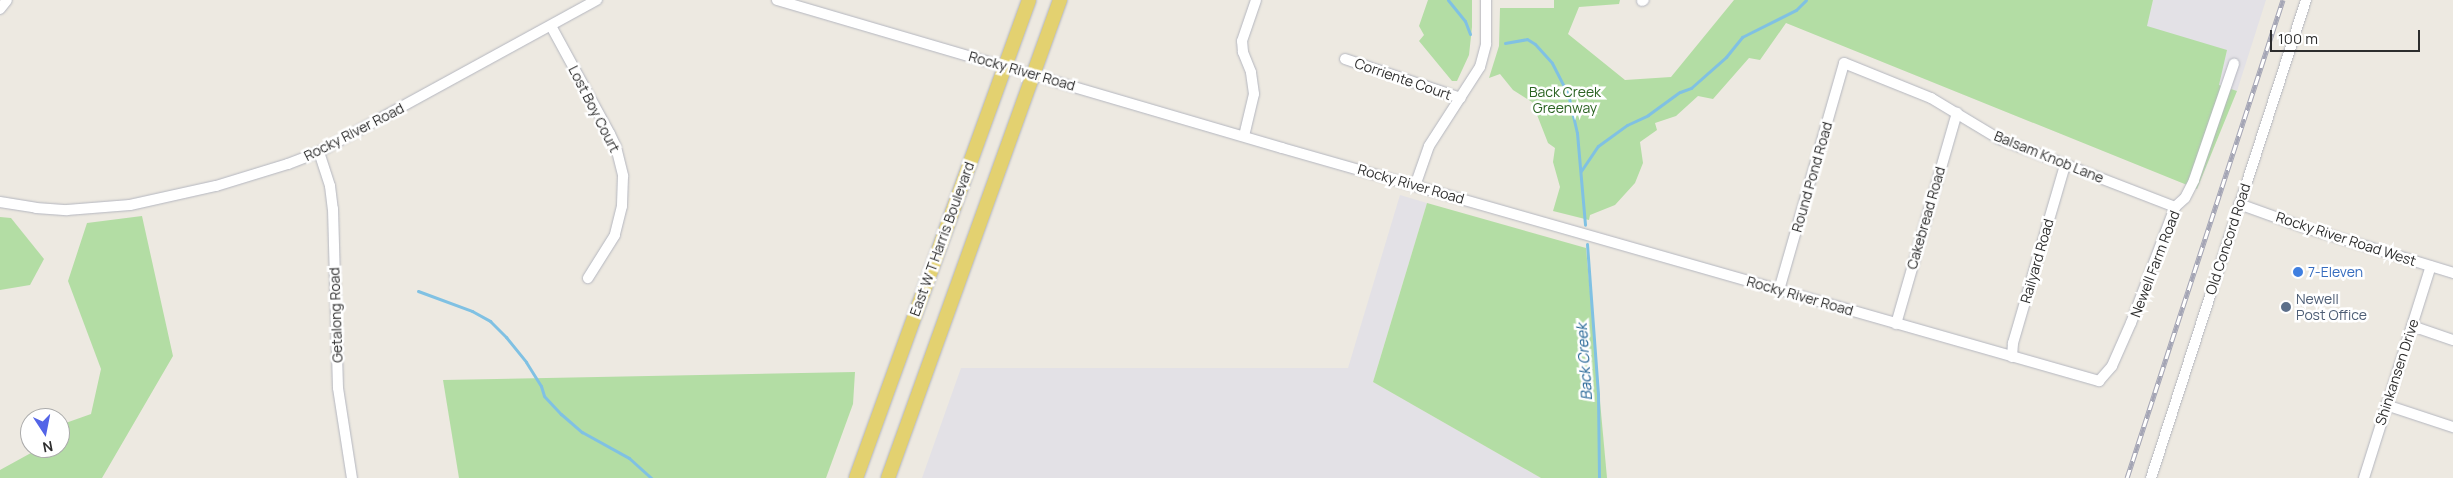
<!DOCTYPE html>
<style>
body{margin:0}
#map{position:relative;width:2453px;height:478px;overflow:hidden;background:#ede9e1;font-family:Manrope,sans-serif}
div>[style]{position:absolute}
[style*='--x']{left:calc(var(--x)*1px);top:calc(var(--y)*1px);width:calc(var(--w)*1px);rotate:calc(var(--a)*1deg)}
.industrial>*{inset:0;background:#e3e1e6}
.green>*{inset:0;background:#b3dda4}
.stream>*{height:3px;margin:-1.5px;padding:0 1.5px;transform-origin:1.5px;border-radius:1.5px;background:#80c1e3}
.roads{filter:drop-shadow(0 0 1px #b4b6bf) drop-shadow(0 0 1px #b4b6bf)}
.minor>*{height:10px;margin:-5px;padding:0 5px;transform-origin:5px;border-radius:5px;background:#fff}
.major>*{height:14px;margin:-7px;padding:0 7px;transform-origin:7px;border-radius:7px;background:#e3d170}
.rail>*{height:5px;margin-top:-2.5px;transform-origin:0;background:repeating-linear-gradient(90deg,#fff 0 9px,#a4a5b5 0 18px);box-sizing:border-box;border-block:1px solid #a4a5b5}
.dots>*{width:14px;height:14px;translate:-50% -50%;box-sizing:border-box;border:2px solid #fff;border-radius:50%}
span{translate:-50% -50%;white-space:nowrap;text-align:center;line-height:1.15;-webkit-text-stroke:5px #fff;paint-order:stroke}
.street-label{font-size:14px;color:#2d2d2d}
.park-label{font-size:14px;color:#2c6423}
.shop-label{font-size:14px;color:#366cbe}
.left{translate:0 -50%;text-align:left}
.service-label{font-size:14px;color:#4e5e75}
.water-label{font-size:15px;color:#1c6092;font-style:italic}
.north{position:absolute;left:20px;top:408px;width:50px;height:50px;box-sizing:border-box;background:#fff;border:1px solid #ababab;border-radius:50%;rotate:169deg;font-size:14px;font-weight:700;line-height:20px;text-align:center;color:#2d2d2d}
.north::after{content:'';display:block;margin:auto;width:18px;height:22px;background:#5364e7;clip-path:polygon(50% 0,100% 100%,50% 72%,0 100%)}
.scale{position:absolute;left:2270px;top:30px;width:150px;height:22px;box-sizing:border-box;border:2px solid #2d2d2d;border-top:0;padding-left:6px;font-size:15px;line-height:18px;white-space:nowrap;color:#2d2d2d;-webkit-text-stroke:4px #fff;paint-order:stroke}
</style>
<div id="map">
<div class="industrial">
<i style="clip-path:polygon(2153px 0,2266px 0,2237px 91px,2219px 85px,2146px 26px)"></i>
<i style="clip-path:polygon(1400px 195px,1427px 203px,1373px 382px,1541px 478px,922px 478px,961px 368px,1348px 368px)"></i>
</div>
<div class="green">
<i style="clip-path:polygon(1428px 0,1472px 0,1472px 27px,1469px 55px,1457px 81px,1452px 81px,1419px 41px,1424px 35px,1419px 26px)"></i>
<i style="clip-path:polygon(1554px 0,1620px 0,1619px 4px,1579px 7px,1568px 34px,1625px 80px,1671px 77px,1734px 0,2153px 0,2147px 26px,2227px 50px,2219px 85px,2237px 91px,2197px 189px,1786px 23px,1760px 60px,1749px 58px,1713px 99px,1698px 96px,1676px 116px,1655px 123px,1657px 130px,1640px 142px,1643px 163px,1635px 183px,1615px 205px,1590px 215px,1589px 220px,1553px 211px,1560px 187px,1553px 162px,1555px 148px,1548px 143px,1532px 102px,1513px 90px,1500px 74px,1489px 78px,1499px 46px,1500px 8px,1554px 8px)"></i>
<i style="clip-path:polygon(1427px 203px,1586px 248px,1607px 478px,1541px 478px,1373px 382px)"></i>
<i style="clip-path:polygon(142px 216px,173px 356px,102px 478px,0 478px,0 470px,40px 448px,60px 448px,60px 425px,91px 414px,101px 369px,68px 281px,87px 223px)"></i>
<i style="clip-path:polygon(0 217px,11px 218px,44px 259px,30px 285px,0 290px)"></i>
<i style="clip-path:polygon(855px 372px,853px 404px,826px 478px,459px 478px,443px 380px)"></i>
</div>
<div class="stream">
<i style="--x:1448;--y:0;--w:27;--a:51"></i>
<i style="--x:1465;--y:21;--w:14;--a:69"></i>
<i style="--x:1505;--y:43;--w:22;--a:-10"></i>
<i style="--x:1527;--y:39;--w:9;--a:32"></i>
<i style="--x:1535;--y:44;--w:25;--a:48"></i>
<i style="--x:1552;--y:63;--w:35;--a:63"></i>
<i style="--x:1568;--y:94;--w:40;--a:77"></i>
<i style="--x:1577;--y:133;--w:92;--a:85"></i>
<i style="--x:1581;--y:171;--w:30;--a:-56"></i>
<i style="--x:1598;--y:146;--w:36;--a:-36"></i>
<i style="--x:1627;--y:125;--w:23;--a:-25"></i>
<i style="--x:1648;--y:115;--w:39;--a:-36"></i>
<i style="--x:1680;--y:92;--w:12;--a:-20"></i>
<i style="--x:1691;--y:88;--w:47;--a:-41.5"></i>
<i style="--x:1726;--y:57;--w:26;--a:-51"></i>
<i style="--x:1742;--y:37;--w:60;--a:-26.6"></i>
<i style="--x:1796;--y:10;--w:14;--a:-45"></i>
<i style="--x:1587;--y:244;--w:151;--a:85.8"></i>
<i style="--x:1598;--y:395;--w:83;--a:89.3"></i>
<i style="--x:418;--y:291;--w:58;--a:20.3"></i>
<i style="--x:472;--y:311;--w:21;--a:29"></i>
<i style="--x:490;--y:321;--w:23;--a:45"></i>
<i style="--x:506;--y:337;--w:32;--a:51"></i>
<i style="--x:526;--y:362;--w:28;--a:58"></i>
<i style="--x:541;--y:386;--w:10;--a:73"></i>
<i style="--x:544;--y:396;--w:25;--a:47"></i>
<i style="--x:561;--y:414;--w:28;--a:41"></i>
<i style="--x:582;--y:432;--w:54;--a:29"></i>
<i style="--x:629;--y:458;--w:30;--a:42"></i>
</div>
<div class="roads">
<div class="minor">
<i style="--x:777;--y:0;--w:526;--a:16.33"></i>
<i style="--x:1282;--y:148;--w:850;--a:15.92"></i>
<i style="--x:2099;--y:381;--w:20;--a:-49"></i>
<i style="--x:2112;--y:366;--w:47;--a:-66.2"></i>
<i style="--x:2131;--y:323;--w:124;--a:-69.2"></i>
<i style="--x:2175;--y:207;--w:13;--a:-42"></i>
<i style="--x:2185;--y:198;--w:20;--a:-63"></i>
<i style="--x:2194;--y:180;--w:123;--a:-71"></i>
<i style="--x:1642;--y:1;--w:2;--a:-27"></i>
<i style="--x:0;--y:9;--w:11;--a:-52"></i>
<i style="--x:551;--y:26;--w:123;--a:61.4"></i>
<i style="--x:610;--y:134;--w:14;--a:65"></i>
<i style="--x:616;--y:147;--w:30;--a:76"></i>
<i style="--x:623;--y:176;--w:30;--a:92"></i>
<i style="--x:622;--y:206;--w:30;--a:104"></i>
<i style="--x:615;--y:235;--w:51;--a:122.1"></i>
<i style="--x:1345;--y:59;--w:122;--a:18.6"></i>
<i style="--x:1244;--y:136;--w:43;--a:-76.6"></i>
<i style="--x:1254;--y:94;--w:22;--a:-98"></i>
<i style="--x:1251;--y:72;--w:22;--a:-112"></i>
<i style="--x:1243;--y:52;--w:11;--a:-95"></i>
<i style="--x:1242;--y:41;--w:43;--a:-71.1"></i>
<i style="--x:319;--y:152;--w:36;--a:72"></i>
<i style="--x:330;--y:186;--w:23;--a:83"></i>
<i style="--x:333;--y:209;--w:179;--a:88.4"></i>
<i style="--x:338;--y:388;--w:91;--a:81.2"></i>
<i style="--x:1415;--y:186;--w:42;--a:-70.7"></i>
<i style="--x:1429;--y:146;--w:94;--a:-57.2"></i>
<i style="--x:1480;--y:67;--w:24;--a:-75"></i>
<i style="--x:1486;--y:44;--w:44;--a:-90"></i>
<i style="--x:0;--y:202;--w:36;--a:9"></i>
<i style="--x:36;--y:208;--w:31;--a:4"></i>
<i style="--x:67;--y:210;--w:63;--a:-4.5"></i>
<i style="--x:130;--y:205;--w:88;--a:-12.5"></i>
<i style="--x:216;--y:186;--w:75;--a:-17"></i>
<i style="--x:288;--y:164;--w:33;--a:-21"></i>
<i style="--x:319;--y:152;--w:317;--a:-28.7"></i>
<i style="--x:2239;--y:204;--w:68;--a:19.8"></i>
<i style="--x:2303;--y:227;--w:157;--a:17"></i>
<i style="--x:1779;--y:290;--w:236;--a:-74"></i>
<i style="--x:1844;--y:63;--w:94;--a:21.9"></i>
<i style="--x:1931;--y:98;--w:79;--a:31.1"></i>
<i style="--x:1999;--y:139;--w:189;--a:21.1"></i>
<i style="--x:1896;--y:324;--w:220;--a:-73.9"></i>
<i style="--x:2412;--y:326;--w:43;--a:18.9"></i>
<i style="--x:2012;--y:357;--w:14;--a:-86"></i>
<i style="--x:2013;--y:343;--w:185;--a:-73.7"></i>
<i style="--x:2386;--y:405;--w:71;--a:18.2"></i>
<i style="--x:2151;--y:478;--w:503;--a:-72.03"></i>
<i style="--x:2364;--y:478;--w:222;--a:-72.5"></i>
</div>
<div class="major">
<i style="--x:856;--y:478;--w:508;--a:-70.1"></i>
<i style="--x:888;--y:478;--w:508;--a:-70.21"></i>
</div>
</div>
<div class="rail">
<i style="--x:2127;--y:478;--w:503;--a:-71.93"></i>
</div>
<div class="dots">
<i style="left:2298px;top:272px;background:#3f7fe0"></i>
<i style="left:2286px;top:307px;background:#5c6f8a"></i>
</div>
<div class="street-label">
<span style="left:1022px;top:71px;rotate:16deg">Rocky River Road</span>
<span style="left:1403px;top:79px;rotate:19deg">Corriente Court</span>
<span style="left:594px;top:109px;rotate:63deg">Lost Boy Court</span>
<span style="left:354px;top:132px;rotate:-27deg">Rocky River Road</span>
<span style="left:2049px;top:157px;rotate:22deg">Balsam Knob Lane</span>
<span style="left:1812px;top:177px;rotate:-74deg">Round Pond Road</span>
<span style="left:1411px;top:184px;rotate:16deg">Rocky River Road</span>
<span style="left:1926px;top:218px;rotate:-74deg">Cakebread Road</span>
<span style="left:942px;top:239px;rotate:-70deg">East W T Harris Boulevard</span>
<span style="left:2228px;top:239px;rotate:-72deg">Old Concord Road</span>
<span style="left:2346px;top:239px;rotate:18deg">Rocky River Road West</span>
<span style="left:2037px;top:261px;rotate:-74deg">Railyard Road</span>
<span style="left:2155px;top:264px;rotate:-69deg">Newell Farm Road</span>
<span style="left:1800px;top:296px;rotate:16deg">Rocky River Road</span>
<span style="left:336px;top:315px;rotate:-92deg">Getalong Road</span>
<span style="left:2397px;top:372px;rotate:-72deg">Shinkansen Drive</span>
</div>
<div class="park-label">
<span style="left:1565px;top:100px">Back Creek<br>Greenway</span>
</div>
<div class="shop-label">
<span class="left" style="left:2308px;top:272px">7-Eleven</span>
</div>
<div class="service-label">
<span class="left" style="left:2296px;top:307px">Newell<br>Post Office</span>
</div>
<div class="water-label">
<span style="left:1584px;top:362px;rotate:-94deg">Back Creek</span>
</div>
<div class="north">N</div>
<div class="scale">100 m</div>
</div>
